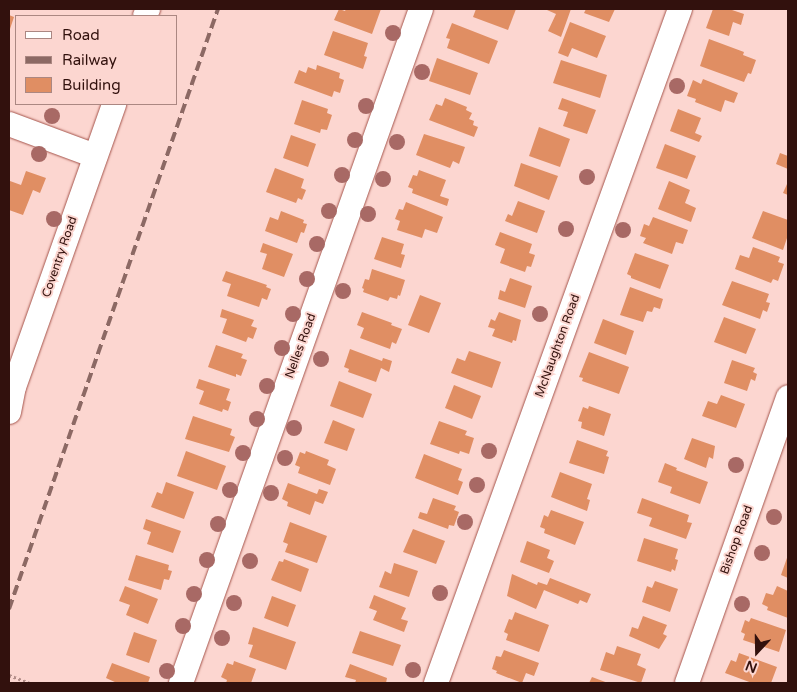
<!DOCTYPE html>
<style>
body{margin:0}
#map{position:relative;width:797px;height:692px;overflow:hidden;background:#fcd6d0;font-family:"Varela Round",sans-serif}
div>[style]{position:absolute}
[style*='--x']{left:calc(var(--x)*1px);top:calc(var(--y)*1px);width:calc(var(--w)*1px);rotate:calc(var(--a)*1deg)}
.building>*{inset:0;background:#e08e63}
.path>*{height:3px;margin-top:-1.5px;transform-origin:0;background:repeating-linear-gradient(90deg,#b38e89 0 2.5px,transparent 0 5px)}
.roads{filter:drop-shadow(0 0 1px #a5544b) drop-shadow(0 0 1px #a5544b)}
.minor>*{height:24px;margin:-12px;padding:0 12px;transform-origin:12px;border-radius:12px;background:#fff}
.rail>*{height:4px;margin-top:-2px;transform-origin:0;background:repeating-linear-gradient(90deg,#8c6964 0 10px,transparent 0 15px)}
.trees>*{width:16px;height:16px;margin:-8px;border-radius:50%;background:#a86965}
span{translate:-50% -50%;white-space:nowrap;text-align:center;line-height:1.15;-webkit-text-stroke:4px #fcd6d0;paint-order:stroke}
.street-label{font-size:12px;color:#32110d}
.frame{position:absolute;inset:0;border:10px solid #32110d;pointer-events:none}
.legend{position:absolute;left:15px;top:15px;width:162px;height:90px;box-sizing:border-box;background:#fcd6d0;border:1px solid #ab8782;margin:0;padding:6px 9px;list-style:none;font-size:15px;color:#32110d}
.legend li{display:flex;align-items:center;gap:10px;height:25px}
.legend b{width:25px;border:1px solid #ab8782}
.north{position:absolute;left:732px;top:627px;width:50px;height:50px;-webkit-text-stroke:4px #fcd6d0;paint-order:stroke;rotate:201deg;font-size:14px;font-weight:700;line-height:20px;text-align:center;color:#32110d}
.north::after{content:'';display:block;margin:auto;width:18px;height:22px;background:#32110d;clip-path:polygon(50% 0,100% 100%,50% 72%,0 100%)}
</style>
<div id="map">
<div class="building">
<i style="clip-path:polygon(339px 9px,345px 11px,346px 9px,381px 9px,372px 34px,334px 20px)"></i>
<i style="clip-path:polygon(476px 9px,516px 9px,508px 30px,473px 17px)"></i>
<i style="clip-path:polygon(548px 9px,571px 9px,561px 37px,548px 31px,556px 14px,547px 10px)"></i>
<i style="clip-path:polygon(586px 9px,615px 9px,609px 22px,584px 13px)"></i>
<i style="clip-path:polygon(713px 9px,729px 9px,744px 14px,741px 25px,733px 22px,729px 36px,706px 28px)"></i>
<i style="clip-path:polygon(9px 15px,14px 17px,9px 32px)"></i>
<i style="clip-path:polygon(570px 22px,606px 36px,597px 58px,572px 48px,568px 57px,558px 53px)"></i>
<i style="clip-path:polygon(452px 23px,498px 41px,489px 64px,447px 48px,450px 39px,446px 38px)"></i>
<i style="clip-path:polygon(333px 31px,368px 43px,364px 56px,367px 57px,363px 69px,324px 55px)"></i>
<i style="clip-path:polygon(709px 39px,744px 52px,743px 55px,756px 60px,751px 74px,748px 73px,744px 82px,700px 66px)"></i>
<i style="clip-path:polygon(437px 58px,478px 73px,470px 95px,429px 81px)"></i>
<i style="clip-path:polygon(561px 60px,607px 75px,600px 98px,553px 83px)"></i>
<i style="clip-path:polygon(317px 65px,340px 73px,339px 78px,344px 80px,340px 93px,334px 91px,332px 97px,294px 83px,299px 70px,306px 73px,308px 67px,316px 70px)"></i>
<i style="clip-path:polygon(703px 79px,738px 93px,734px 103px,725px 100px,721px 112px,695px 102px,696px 99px,687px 96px,693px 80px,701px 84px)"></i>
<i style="clip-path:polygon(445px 98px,467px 107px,466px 110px,472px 113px,469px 119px,474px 121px,473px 125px,478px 127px,474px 137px,429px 120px,436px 104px,442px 106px)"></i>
<i style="clip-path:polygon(562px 98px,596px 110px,587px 134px,563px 126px,568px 112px,558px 109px)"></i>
<i style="clip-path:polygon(302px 100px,328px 109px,327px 113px,332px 115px,327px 130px,321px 129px,320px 133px,294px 124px)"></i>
<i style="clip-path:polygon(678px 109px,701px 118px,695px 133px,702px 136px,699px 142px,670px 131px)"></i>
<i style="clip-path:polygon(539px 127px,570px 139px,560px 167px,529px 156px)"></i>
<i style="clip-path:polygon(424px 134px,465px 147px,459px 164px,453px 161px,450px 168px,416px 155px)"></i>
<i style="clip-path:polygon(291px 135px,316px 144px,308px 167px,283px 158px)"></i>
<i style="clip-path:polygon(665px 144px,696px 156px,687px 179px,656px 168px)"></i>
<i style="clip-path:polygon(780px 153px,788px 156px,788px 169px,776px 164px)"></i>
<i style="clip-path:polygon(521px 163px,558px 176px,549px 200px,514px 186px)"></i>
<i style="clip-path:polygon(275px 168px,304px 179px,301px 188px,306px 190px,302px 200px,298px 198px,296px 203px,266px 192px)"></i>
<i style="clip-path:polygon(419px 170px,446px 180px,440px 196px,449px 199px,447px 206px,412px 193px,413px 189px,408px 187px,413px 175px,417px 176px)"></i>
<i style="clip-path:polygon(26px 171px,46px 178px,40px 193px,33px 190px,23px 215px,9px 210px,9px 184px,10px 181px,21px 185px)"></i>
<i style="clip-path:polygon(669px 181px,690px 190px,685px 203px,696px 208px,691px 222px,658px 209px)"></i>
<i style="clip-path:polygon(787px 184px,788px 184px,788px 195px,783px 193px)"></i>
<i style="clip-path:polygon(518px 201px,545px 211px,537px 233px,505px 221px,508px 214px,512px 216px)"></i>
<i style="clip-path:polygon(406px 202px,443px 217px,437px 233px,425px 229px,422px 238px,397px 230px,400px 221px,395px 219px,399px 209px,403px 210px)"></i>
<i style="clip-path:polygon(281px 211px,304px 220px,303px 223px,307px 224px,304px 233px,301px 232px,297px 243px,265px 231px,270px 217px,278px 220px)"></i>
<i style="clip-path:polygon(763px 211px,788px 220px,788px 235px,783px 250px,752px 238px)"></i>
<i style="clip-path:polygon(653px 217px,688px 230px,683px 244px,676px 242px,672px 254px,643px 243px,646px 238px,640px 236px,644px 224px,649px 226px)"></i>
<i style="clip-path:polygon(500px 232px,532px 244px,529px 253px,535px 255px,531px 267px,527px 266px,525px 272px,500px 263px,505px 249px,495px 245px)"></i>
<i style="clip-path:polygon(382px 237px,404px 244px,401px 254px,405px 255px,401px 268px,374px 259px)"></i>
<i style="clip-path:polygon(263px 243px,293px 254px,284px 277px,262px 269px,267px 254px,260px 252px)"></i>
<i style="clip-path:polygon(753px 247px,780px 257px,778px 262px,784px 264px,778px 281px,773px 279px,771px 283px,735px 269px,740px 255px,749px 258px)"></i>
<i style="clip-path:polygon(635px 253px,669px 265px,660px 289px,631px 278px,631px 276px,627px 274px)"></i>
<i style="clip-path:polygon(372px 269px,405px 280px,400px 296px,398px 295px,397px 299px,390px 297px,388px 301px,363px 292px,364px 289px,362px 288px,365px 279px,369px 280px)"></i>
<i style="clip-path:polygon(226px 271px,267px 285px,266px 287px,271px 289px,267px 300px,262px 298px,259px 307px,227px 296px,231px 284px,222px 281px)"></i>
<i style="clip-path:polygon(510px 278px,532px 286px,525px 308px,498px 299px,500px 290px,505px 292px)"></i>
<i style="clip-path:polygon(732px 281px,769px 294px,766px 302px,770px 303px,767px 312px,763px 310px,760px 319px,722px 305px)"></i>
<i style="clip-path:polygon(630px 287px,663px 299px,660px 309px,654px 307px,652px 312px,647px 311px,643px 322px,620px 315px)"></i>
<i style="clip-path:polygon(420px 295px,441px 303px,429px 333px,408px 325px)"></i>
<i style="clip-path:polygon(222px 309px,254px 320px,251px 326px,257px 328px,253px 339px,248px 337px,246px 342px,222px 333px,227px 319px,220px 317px)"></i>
<i style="clip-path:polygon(362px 312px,392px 323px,391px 325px,402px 329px,396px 344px,392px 342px,390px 349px,360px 338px,364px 328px,357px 325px)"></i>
<i style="clip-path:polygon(499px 312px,521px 320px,516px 341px,513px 340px,512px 343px,492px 336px,495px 329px,488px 327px,491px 319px,495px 321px)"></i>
<i style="clip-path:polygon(724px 317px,756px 329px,746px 354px,714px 342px)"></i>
<i style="clip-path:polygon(603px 319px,634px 331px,626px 355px,594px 343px)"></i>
<i style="clip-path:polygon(216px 345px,243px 354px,241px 358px,247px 360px,241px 376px,236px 374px,236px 377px,208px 367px)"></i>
<i style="clip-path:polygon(350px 349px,382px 361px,383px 358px,392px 361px,389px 372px,381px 368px,376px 382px,348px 372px,349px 369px,344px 367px)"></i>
<i style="clip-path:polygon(469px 351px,501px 362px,492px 388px,451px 373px,457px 358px,465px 361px)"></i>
<i style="clip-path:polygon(589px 352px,629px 367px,619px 394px,582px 381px,583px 378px,579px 377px)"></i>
<i style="clip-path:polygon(732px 360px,755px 368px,753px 372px,757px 374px,755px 381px,751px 379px,747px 391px,724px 383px)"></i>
<i style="clip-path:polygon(199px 379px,230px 389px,226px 400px,231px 402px,228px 411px,223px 409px,222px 412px,199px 404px,204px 391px,196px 388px)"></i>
<i style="clip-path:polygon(339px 381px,372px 394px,363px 418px,330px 406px)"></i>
<i style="clip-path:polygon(454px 385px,481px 396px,472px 419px,445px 408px)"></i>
<i style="clip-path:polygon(721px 395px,745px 404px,736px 428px,702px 416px,708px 401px,717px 404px)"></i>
<i style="clip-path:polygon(589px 406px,611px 414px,604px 436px,581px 428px,582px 422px,578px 421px,583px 407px,588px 409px)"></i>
<i style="clip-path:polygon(193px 416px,232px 429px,230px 435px,235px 437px,229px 452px,185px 439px)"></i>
<i style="clip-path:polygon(333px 420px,355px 429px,347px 451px,324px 443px)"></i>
<i style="clip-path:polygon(439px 421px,467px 431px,465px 435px,474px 438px,469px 454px,460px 451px,459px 454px,430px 444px)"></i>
<i style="clip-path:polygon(692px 438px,715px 446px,713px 459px,709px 457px,706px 468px,684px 459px)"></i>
<i style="clip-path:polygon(577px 440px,608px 451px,606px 456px,609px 457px,604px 474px,569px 463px)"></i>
<i style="clip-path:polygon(186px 451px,226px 466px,217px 490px,177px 476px)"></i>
<i style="clip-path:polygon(306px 451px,329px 460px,327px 465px,336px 469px,330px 485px,298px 473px,300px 467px,295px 465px,300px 452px,305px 454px)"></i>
<i style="clip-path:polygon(424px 454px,462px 469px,458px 480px,463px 482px,458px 495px,415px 478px)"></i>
<i style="clip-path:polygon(665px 463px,677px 468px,676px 470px,708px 482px,700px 504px,670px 493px,672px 487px,658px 482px)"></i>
<i style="clip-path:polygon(560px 472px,592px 484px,587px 499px,590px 500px,587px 511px,551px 497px)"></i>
<i style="clip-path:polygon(166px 482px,194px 492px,184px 519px,151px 507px,157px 492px,162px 494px)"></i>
<i style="clip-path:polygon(288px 483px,317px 494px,319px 489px,328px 492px,323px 504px,315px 501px,310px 515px,287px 506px,288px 502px,282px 499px)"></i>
<i style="clip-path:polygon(433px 498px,456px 506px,454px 510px,459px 512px,454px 526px,449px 525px,448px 529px,418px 518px,420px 512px,427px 514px)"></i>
<i style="clip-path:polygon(642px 498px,689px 515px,687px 522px,692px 523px,686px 539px,649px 526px,652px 518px,637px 513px)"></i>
<i style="clip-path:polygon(551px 510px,584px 522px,575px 545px,544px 533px,545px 529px,540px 527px,544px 515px,548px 517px)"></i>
<i style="clip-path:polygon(146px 519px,181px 531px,173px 553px,147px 544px,151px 532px,143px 529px)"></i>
<i style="clip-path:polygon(290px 522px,327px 536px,317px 563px,285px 552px,288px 544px,283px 542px)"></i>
<i style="clip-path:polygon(413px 529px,445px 541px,436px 564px,403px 552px)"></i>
<i style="clip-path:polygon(644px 538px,678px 549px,675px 559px,678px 560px,675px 571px,672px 569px,671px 572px,637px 561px)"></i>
<i style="clip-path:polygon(527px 541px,550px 550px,547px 558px,554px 561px,549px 573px,520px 562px)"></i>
<i style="clip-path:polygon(136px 555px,169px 565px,168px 570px,172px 571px,169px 580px,164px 579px,161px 590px,128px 580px)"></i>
<i style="clip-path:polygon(788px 555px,788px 578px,781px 575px)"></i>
<i style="clip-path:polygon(284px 559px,309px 569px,301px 592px,271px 580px,279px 561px,283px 562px)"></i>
<i style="clip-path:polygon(394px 563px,418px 571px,409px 597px,379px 587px,385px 571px,391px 574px)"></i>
<i style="clip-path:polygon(512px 574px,537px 585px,538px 582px,547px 585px,550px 578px,591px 594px,587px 603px,580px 600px,578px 604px,544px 590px,536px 609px,507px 596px)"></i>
<i style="clip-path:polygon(655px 581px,678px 589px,670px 612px,642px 602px,647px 586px,652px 588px)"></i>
<i style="clip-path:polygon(125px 586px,158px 599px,148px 624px,126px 615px,130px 605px,119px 601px)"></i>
<i style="clip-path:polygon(777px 586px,788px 591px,788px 618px,767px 610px,768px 607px,762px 604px,766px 593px,773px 595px)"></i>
<i style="clip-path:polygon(374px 595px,406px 608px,401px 619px,408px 621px,404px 632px,373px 620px,377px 611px,369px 608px)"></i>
<i style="clip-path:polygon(272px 596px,296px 605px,288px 627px,264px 618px)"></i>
<i style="clip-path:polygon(515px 612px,549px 625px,539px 652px,506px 640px,508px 634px,504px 632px,509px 619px,512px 620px)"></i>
<i style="clip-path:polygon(643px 616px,667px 625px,663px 634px,667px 636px,659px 649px,629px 636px,632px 627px,638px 629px)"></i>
<i style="clip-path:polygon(751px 618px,786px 630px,779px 652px,743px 640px,745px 634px,741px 632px,745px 620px,749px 622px)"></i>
<i style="clip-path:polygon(253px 627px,296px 642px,286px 670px,249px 657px,253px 645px,248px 644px)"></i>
<i style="clip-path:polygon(360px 631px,401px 645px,393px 666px,352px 653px)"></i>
<i style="clip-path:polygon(134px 632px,157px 640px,149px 663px,126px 655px)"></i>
<i style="clip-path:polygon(617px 646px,641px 654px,637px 665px,646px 669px,641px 683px,600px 670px,606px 652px,614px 655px)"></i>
<i style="clip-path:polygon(504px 650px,539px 663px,534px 676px,526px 673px,522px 683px,496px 673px,497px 671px,492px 669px,496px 656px,501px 657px)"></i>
<i style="clip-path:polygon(739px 653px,777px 667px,771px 683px,752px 683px,725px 673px,731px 660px,736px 662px)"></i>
<i style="clip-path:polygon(234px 661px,256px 669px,251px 683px,226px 683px,227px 680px,221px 677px,227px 663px,233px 665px)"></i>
<i style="clip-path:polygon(112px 663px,150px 677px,148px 683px,117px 683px,106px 678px)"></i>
<i style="clip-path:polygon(350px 664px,387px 678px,386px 683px,355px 683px,356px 680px,345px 677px)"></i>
<i style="clip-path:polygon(592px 677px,608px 683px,589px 683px)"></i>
</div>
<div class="path">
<i style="--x:9;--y:675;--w:22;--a:21"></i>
</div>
<div class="roads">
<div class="minor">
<i style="--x:145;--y:16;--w:8;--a:-67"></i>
<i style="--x:9;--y:124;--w:92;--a:20.4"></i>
<i style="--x:9;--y:412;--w:25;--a:-79"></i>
<i style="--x:14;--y:387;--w:300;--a:-70.5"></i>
<i style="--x:181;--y:683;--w:715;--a:-70.4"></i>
<i style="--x:436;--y:683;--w:717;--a:-70.1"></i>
<i style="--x:687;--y:683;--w:303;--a:-70.5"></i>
</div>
</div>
<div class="rail">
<i style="--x:9;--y:609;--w:635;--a:-70.8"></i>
</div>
<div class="trees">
<i style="left:393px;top:33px"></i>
<i style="left:422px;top:72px"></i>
<i style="left:677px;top:86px"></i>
<i style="left:366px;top:106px"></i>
<i style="left:52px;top:116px"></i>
<i style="left:355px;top:140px"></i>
<i style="left:397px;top:142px"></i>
<i style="left:39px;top:154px"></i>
<i style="left:342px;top:175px"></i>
<i style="left:587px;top:177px"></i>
<i style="left:383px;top:179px"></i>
<i style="left:329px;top:211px"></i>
<i style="left:368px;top:214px"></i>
<i style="left:54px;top:219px"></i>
<i style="left:566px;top:229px"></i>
<i style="left:623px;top:230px"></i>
<i style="left:317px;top:244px"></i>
<i style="left:307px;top:279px"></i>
<i style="left:343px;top:291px"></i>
<i style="left:293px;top:314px"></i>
<i style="left:540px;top:314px"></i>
<i style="left:282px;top:348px"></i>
<i style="left:321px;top:359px"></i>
<i style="left:267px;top:386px"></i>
<i style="left:257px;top:419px"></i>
<i style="left:294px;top:428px"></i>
<i style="left:489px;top:451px"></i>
<i style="left:243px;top:453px"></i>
<i style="left:285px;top:458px"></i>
<i style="left:736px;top:465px"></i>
<i style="left:477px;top:485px"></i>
<i style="left:230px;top:490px"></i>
<i style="left:271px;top:493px"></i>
<i style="left:774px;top:517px"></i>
<i style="left:465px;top:522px"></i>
<i style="left:218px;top:524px"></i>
<i style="left:762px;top:553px"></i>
<i style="left:207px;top:560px"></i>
<i style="left:250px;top:561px"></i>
<i style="left:440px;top:593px"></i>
<i style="left:194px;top:594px"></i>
<i style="left:234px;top:603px"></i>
<i style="left:742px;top:604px"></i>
<i style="left:183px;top:626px"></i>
<i style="left:222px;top:638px"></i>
<i style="left:413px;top:670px"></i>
<i style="left:167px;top:671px"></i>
</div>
<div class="street-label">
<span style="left:60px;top:257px;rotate:-71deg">Coventry Road</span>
<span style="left:301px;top:346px;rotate:-70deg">Nelles Road</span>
<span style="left:558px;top:346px;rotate:-70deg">McNaughton Road</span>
<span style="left:737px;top:540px;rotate:-70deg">Bishop Road</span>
</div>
<div class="frame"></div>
<ul class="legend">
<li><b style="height:6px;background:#fff"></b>Road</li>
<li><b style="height:6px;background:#8c6964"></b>Railway</li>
<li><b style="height:14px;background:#e08e63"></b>Building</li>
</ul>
<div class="north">N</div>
</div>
